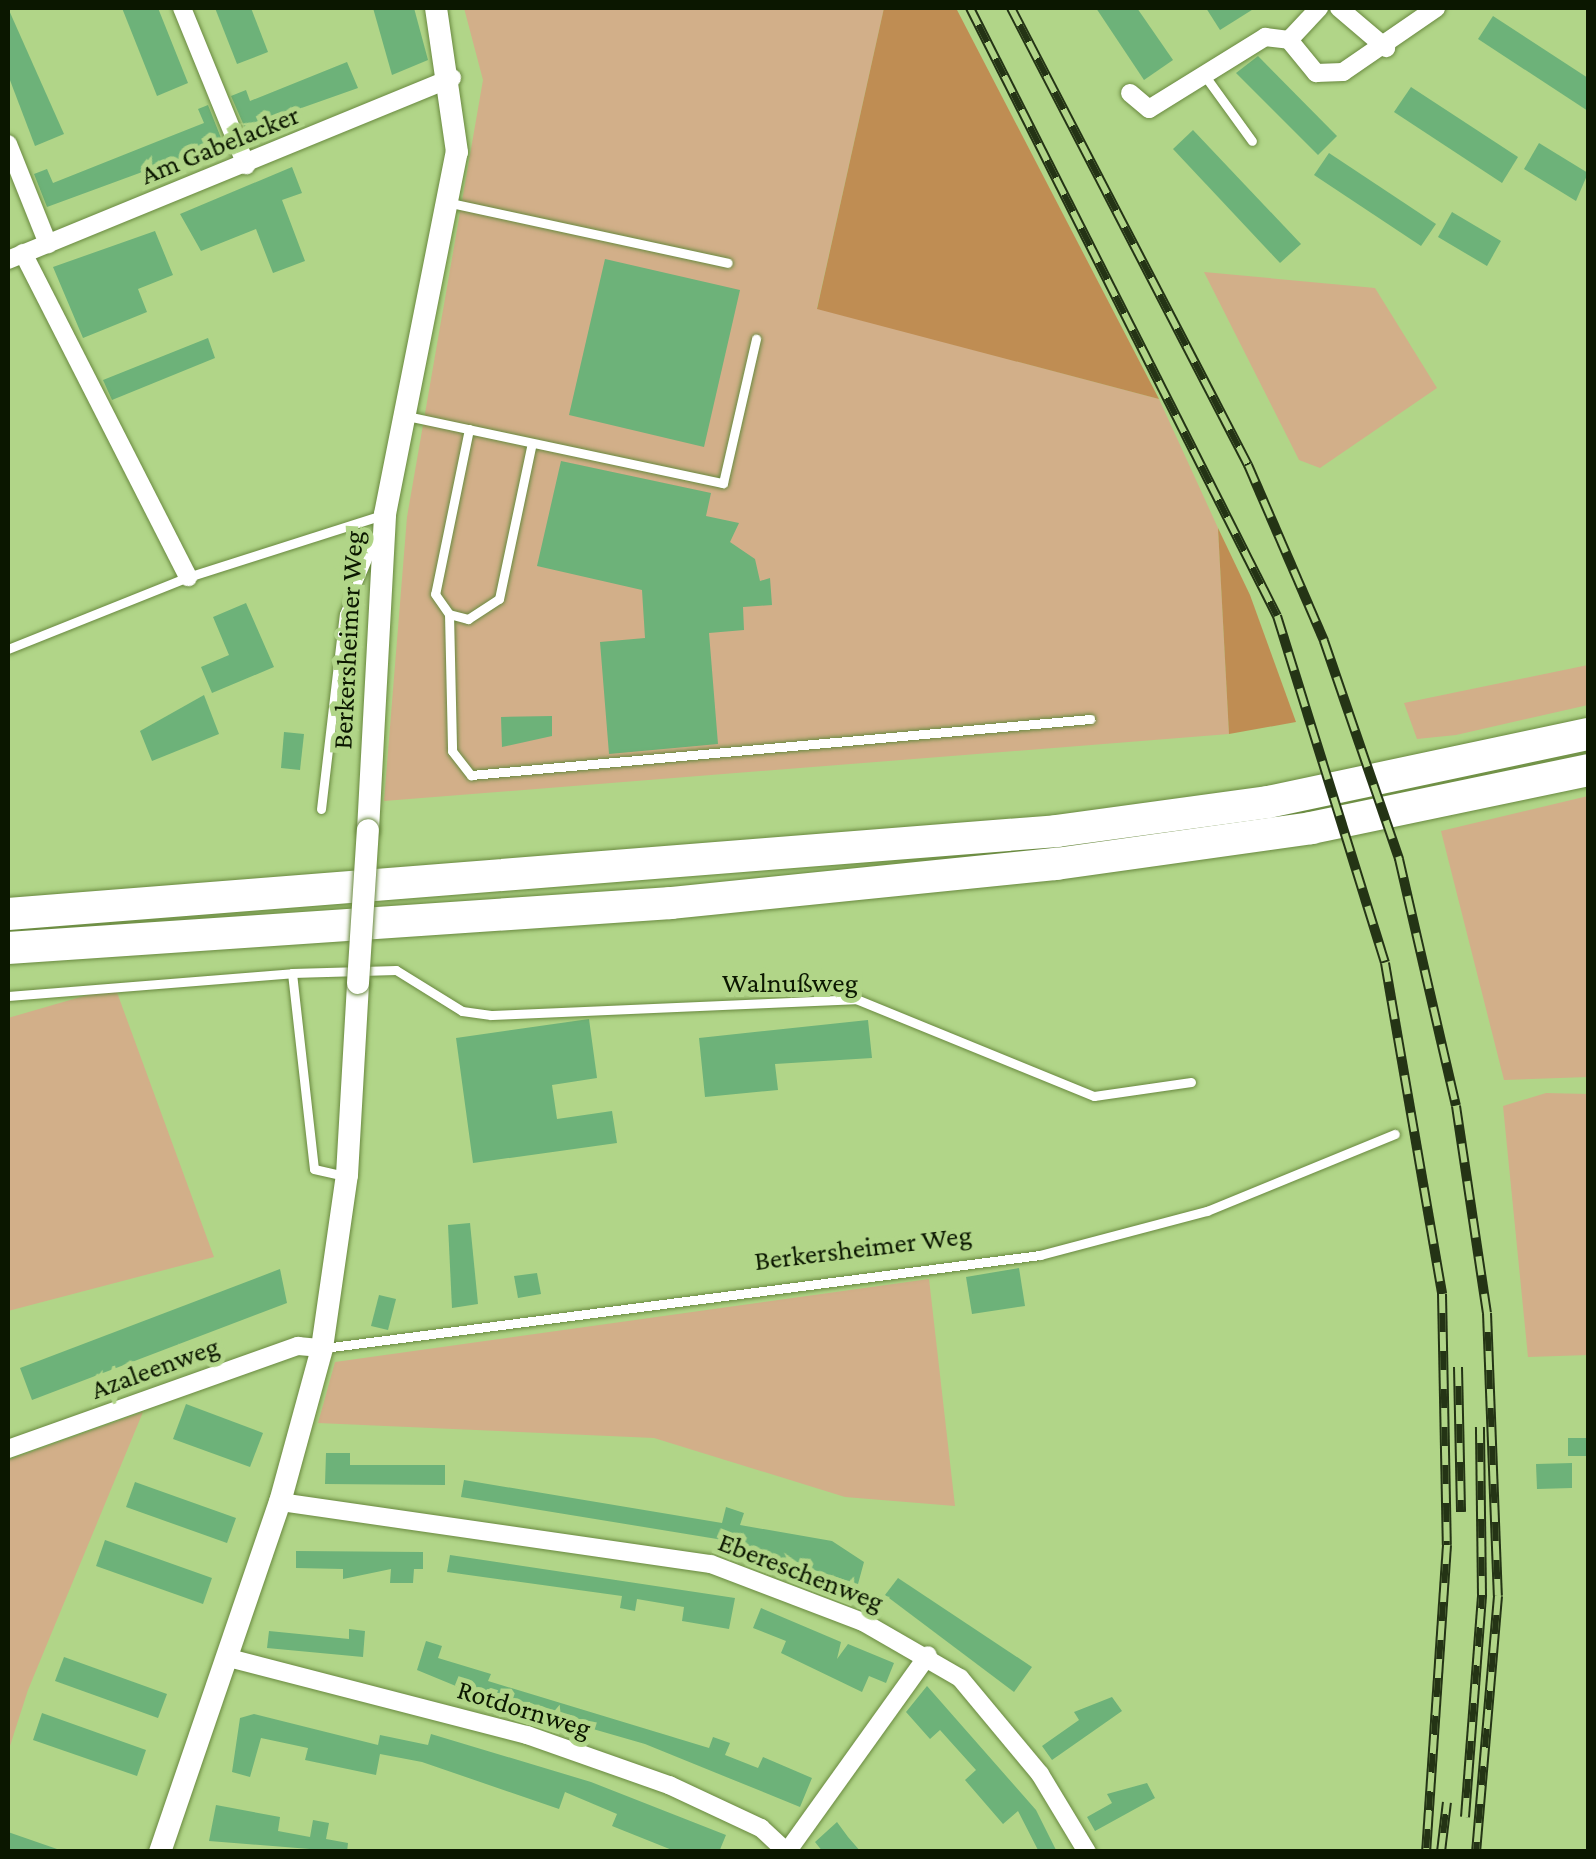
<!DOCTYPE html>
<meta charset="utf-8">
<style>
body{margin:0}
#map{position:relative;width:1596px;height:1859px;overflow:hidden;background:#b1d588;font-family:"Crimson Pro",serif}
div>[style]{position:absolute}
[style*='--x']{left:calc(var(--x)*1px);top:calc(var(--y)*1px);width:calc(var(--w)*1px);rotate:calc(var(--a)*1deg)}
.green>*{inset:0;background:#d2af89}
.forest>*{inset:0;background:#bf8d53}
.building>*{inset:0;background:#6db279}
.roads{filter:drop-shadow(0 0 2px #69893f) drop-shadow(0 0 2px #69893f)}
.service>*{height:9px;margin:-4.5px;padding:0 4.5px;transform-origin:4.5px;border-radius:4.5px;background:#fff}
.minor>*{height:18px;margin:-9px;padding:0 9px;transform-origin:9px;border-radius:9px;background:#fff}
.tertiary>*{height:22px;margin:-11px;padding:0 11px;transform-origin:11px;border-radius:11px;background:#fff}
.motorway>*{height:32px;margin:-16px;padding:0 16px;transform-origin:16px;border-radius:16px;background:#fff}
.rail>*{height:10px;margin-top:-5px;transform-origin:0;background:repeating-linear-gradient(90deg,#b1d588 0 19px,#243415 0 38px);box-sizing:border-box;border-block:2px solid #243415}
.bridges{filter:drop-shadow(0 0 2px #69893f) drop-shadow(0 0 2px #69893f)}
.tertiary-bridge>*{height:22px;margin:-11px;padding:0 11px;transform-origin:11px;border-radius:11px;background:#fff}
span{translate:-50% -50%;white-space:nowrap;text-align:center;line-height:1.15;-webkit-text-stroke:10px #b1d588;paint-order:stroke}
.street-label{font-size:28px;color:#0b1700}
.frame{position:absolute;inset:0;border:10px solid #0b1700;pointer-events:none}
</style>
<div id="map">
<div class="green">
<i style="clip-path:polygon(464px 8px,884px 8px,817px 308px,1159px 399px,1218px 528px,1229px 734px,384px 801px,407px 517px,483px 80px)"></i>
<i style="clip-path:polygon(1204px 272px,1375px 288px,1437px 388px,1320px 468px,1299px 460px)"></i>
<i style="clip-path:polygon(1588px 665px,1588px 705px,1456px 735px,1417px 739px,1404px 703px)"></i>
<i style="clip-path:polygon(1588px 796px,1588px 1077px,1504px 1080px,1441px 831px)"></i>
<i style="clip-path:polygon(115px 987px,214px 1257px,8px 1311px,8px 1018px)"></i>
<i style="clip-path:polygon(1546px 1093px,1588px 1094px,1588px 1355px,1528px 1357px,1503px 1106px)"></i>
<i style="clip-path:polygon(929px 1279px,955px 1506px,845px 1497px,654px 1438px,318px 1423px,335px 1362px)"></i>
<i style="clip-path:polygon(143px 1412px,28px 1690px,8px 1752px,8px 1460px)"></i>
</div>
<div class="forest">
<i style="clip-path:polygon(884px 8px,956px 8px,1159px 399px,817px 309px)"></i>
<i style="clip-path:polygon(1218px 528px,1250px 595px,1296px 722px,1229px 734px)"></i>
</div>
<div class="building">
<i style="clip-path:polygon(8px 8px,64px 134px,35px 146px,8px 75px)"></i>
<i style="clip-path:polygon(122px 8px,158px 8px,188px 83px,157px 96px)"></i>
<i style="clip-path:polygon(215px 8px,251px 8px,268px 52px,237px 64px)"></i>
<i style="clip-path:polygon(373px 8px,414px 8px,428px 60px,392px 75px)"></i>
<i style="clip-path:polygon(1096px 8px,1137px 8px,1173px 60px,1144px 80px)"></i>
<i style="clip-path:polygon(1206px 8px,1255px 8px,1220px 30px)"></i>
<i style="clip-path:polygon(1493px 16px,1588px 78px,1588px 111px,1478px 39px)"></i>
<i style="clip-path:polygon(1258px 56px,1337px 136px,1318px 155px,1236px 73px)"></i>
<i style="clip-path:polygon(347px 62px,358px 88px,245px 128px,231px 96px,246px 90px,250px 101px)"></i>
<i style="clip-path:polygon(1411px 87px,1518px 157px,1502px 183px,1394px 112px)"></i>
<i style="clip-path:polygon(208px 105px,221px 138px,213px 146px,47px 207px,34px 174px,47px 169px,53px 183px,166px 138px,204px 123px,198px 109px)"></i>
<i style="clip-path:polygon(1193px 130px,1301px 244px,1280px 263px,1173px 149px)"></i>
<i style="clip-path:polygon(1539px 143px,1588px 173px,1576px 201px,1524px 169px)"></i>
<i style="clip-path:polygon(1329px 153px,1436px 224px,1421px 246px,1314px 175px)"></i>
<i style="clip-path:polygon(292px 167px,302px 193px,282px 200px,305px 261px,273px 273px,256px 229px,201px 251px,180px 214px)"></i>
<i style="clip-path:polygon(1452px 212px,1501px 241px,1487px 266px,1438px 237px)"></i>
<i style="clip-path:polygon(155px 231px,173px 275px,138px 289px,147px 312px,83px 338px,53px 267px)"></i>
<i style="clip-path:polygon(605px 259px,740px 290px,704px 447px,569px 415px)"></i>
<i style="clip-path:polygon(208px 338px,215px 358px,112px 400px,103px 380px)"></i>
<i style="clip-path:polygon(561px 461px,711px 493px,706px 516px,739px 523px,730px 542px,755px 559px,760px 581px,770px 578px,772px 605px,743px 607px,744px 630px,709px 633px,718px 744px,609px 754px,600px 642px,645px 638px,642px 590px,537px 566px)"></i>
<i style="clip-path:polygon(246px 603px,274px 667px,212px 693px,201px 667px,229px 655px,213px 617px)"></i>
<i style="clip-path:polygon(204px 695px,219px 734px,152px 761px,140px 731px)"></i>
<i style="clip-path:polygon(552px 716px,552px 736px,502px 747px,501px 717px)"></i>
<i style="clip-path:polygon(284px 732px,304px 734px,300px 770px,281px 768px)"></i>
<i style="clip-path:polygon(589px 1019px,597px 1078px,552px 1085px,557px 1119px,612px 1111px,617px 1143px,473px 1163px,456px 1038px)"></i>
<i style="clip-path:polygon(868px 1020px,872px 1058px,775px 1064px,778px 1090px,705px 1097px,699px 1038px)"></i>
<i style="clip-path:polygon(470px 1223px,478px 1304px,452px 1308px,448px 1225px)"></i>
<i style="clip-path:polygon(1019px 1268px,1025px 1306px,972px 1314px,966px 1277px)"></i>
<i style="clip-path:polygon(280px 1269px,287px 1303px,32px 1400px,20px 1368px)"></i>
<i style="clip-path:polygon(537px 1273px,541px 1294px,518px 1298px,514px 1276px)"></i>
<i style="clip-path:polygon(379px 1295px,396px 1299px,388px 1330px,371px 1326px)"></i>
<i style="clip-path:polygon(186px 1404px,263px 1433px,250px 1467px,173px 1439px)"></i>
<i style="clip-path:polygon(1568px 1438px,1587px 1438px,1587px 1456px,1568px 1456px)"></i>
<i style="clip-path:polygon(326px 1453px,350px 1453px,350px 1465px,445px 1465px,445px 1485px,325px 1484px)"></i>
<i style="clip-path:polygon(1572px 1463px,1572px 1488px,1537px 1489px,1536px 1464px)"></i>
<i style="clip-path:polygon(464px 1480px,722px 1523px,726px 1507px,744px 1513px,740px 1525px,832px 1541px,864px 1562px,858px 1584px,717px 1539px,461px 1497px)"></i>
<i style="clip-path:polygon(135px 1482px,236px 1518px,227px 1543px,126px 1507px)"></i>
<i style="clip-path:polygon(105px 1540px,212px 1578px,203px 1604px,96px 1566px)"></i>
<i style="clip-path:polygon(296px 1551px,423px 1552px,423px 1569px,414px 1569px,413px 1583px,390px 1583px,391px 1569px,343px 1579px,343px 1569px,296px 1568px)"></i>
<i style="clip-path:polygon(450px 1555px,735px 1598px,729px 1629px,682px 1621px,684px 1607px,637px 1599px,635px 1611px,620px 1608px,622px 1596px,447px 1572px)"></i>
<i style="clip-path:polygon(898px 1578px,1032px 1667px,1014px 1692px,885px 1595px)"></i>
<i style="clip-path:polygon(761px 1608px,841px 1642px,837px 1659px,848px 1644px,894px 1663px,886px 1683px,869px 1676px,862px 1692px,781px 1653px,786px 1641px,753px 1628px)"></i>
<i style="clip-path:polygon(349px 1629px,365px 1631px,363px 1657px,267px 1648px,269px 1631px,349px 1639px)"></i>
<i style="clip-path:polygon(426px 1641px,442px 1646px,438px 1658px,491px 1674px,488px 1681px,709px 1748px,713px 1737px,730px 1743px,725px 1755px,758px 1768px,763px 1757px,812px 1778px,800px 1807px,645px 1744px,485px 1698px,417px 1670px)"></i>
<i style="clip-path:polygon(64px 1657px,167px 1694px,158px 1718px,55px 1681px)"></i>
<i style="clip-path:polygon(927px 1686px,1036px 1810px,1057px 1852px,1039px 1852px,1018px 1811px,1003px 1824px,965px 1780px,976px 1770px,940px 1730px,930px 1739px,906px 1712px)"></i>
<i style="clip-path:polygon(1112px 1697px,1122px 1711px,1052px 1760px,1042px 1746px,1079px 1720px,1074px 1712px)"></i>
<i style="clip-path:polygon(42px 1713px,146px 1750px,137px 1776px,33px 1740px)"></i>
<i style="clip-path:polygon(254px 1714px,378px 1745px,380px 1735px,428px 1745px,431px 1734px,591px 1782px,726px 1835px,719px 1852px,677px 1852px,612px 1826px,617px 1814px,565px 1792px,559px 1809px,422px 1762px,380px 1754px,376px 1775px,305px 1760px,308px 1748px,261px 1738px,250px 1777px,232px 1772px,240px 1718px)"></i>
<i style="clip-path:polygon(1147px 1783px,1155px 1798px,1095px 1831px,1087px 1817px,1112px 1803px,1107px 1794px)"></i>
<i style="clip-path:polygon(216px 1805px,280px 1817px,278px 1831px,310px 1837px,313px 1820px,329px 1823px,326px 1839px,348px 1843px,347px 1852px,209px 1841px)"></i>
<i style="clip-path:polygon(837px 1822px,848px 1837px,861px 1852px,823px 1852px,815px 1842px)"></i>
<i style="clip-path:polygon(8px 1832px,57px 1849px,56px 1852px,8px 1852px)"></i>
</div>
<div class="roads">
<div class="service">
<i style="--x:1205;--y:76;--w:80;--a:54.1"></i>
<i style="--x:451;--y:203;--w:283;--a:12.2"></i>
<i style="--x:407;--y:416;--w:323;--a:12"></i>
<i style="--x:723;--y:483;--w:148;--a:-77.1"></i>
<i style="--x:469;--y:429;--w:168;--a:101.6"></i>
<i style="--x:435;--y:594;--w:24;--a:55"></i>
<i style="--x:449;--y:614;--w:20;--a:15"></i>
<i style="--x:468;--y:619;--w:37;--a:-33"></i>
<i style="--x:499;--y:599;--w:159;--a:-78.1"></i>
<i style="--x:449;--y:614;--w:137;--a:88.7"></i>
<i style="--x:452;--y:751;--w:31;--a:52"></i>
<i style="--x:471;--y:775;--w:622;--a:-5.17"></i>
<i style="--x:8;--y:649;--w:194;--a:-21.8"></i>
<i style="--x:188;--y:577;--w:204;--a:-17.7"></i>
<i style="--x:321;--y:809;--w:196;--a:-83.3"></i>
<i style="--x:344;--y:614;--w:80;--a:-67.3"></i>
<i style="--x:292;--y:973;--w:104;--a:-1.7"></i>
<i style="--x:396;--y:970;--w:78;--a:31.8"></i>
<i style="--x:462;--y:1011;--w:29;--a:8"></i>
<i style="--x:491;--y:1015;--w:365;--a:-2.5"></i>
<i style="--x:856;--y:999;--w:257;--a:22.2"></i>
<i style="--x:1094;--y:1096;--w:98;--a:-8.2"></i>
<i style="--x:8;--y:996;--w:285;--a:-4.6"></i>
<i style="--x:292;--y:973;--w:197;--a:83.6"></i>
<i style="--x:314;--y:1169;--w:31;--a:13"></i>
<i style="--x:324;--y:1348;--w:722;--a:-7.4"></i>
<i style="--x:1040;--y:1255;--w:173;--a:-14.8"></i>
<i style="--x:1207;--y:1211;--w:203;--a:-22.3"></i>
</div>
<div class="minor">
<i style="--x:182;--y:8;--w:170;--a:67.8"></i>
<i style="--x:1339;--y:8;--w:62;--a:40.4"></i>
<i style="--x:1289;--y:40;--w:44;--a:-46.8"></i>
<i style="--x:1130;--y:93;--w:25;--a:40"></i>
<i style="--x:1149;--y:109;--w:137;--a:-31.8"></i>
<i style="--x:1265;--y:37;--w:24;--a:7"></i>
<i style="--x:1289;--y:40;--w:43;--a:50.7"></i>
<i style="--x:1316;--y:73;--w:27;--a:-2"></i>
<i style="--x:1343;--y:72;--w:113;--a:-34.5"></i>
<i style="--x:8;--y:144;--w:108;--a:68.2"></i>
<i style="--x:23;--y:253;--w:364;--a:63"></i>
<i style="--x:8;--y:260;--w:480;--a:-22.3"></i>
<i style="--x:8;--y:1449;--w:308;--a:-19.6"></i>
<i style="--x:298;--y:1346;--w:24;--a:5"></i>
<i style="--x:280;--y:1502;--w:435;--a:8.2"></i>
<i style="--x:711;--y:1564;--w:163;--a:20.9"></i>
<i style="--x:863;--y:1622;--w:112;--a:30"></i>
<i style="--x:960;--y:1678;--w:125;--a:50.2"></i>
<i style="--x:1040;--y:1774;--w:91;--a:58.9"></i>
<i style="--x:229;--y:1658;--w:308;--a:14.5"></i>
<i style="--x:527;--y:1735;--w:151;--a:19.4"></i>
<i style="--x:669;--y:1785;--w:102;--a:25.1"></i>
<i style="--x:761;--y:1828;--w:35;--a:43"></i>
<i style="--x:787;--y:1852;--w:242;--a:-54.4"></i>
</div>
<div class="tertiary">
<i style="--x:368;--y:830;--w:316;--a:-86.9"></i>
<i style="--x:385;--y:514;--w:369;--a:-78.8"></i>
<i style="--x:457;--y:152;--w:146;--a:-98.3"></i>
<i style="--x:160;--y:1852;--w:370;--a:-71.1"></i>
<i style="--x:280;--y:1502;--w:160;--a:-74.7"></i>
<i style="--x:322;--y:1348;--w:175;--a:-81.8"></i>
<i style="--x:347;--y:1175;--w:192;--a:-86.7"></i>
</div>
<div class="motorway">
<i style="--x:8;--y:914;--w:1052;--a:-4.52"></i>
<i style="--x:1057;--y:831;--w:213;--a:-7.8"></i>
<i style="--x:1268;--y:802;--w:327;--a:-12"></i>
<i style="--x:8;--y:948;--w:665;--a:-3.88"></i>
<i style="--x:671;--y:903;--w:387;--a:-5.8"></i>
<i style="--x:1056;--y:864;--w:258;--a:-8"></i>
<i style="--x:1311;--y:828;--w:283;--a:-11.8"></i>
</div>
</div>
<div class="rail">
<i style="--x:970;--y:8;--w:681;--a:63.21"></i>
<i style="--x:1277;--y:616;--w:363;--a:72.7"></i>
<i style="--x:1385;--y:963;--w:336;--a:80.2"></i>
<i style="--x:1442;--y:1294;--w:251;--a:88.9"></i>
<i style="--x:1447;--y:1545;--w:308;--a:93.9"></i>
<i style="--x:1011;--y:8;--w:515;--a:62.59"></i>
<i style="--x:1248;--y:465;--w:192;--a:66.6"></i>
<i style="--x:1324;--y:641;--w:231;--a:71"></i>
<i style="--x:1399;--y:859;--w:253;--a:77"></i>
<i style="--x:1456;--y:1106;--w:209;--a:81.5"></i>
<i style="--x:1487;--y:1313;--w:283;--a:87.8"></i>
<i style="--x:1498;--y:1596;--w:257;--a:94.9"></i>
<i style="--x:1458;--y:1367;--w:145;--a:88.8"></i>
<i style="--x:1465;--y:1817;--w:223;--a:-85.6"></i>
<i style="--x:1482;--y:1595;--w:168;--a:-90.7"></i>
<i style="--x:1441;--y:1852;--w:50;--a:-83.2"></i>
</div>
<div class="bridges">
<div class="tertiary-bridge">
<i style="--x:358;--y:983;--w:153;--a:-86.3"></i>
</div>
</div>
<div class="street-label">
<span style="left:220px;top:145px;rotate:-22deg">Am Gabelacker</span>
<span style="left:348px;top:640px;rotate:-87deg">Berkersheimer Weg</span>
<span style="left:790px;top:983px">Walnußweg</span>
<span style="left:863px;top:1248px;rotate:-7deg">Berkersheimer Weg</span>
<span style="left:155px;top:1368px;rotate:-20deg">Azaleenweg</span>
<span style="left:801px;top:1572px;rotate:21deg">Ebereschenweg</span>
<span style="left:524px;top:1709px;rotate:17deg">Rotdornweg</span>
</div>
<div class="frame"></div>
</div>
